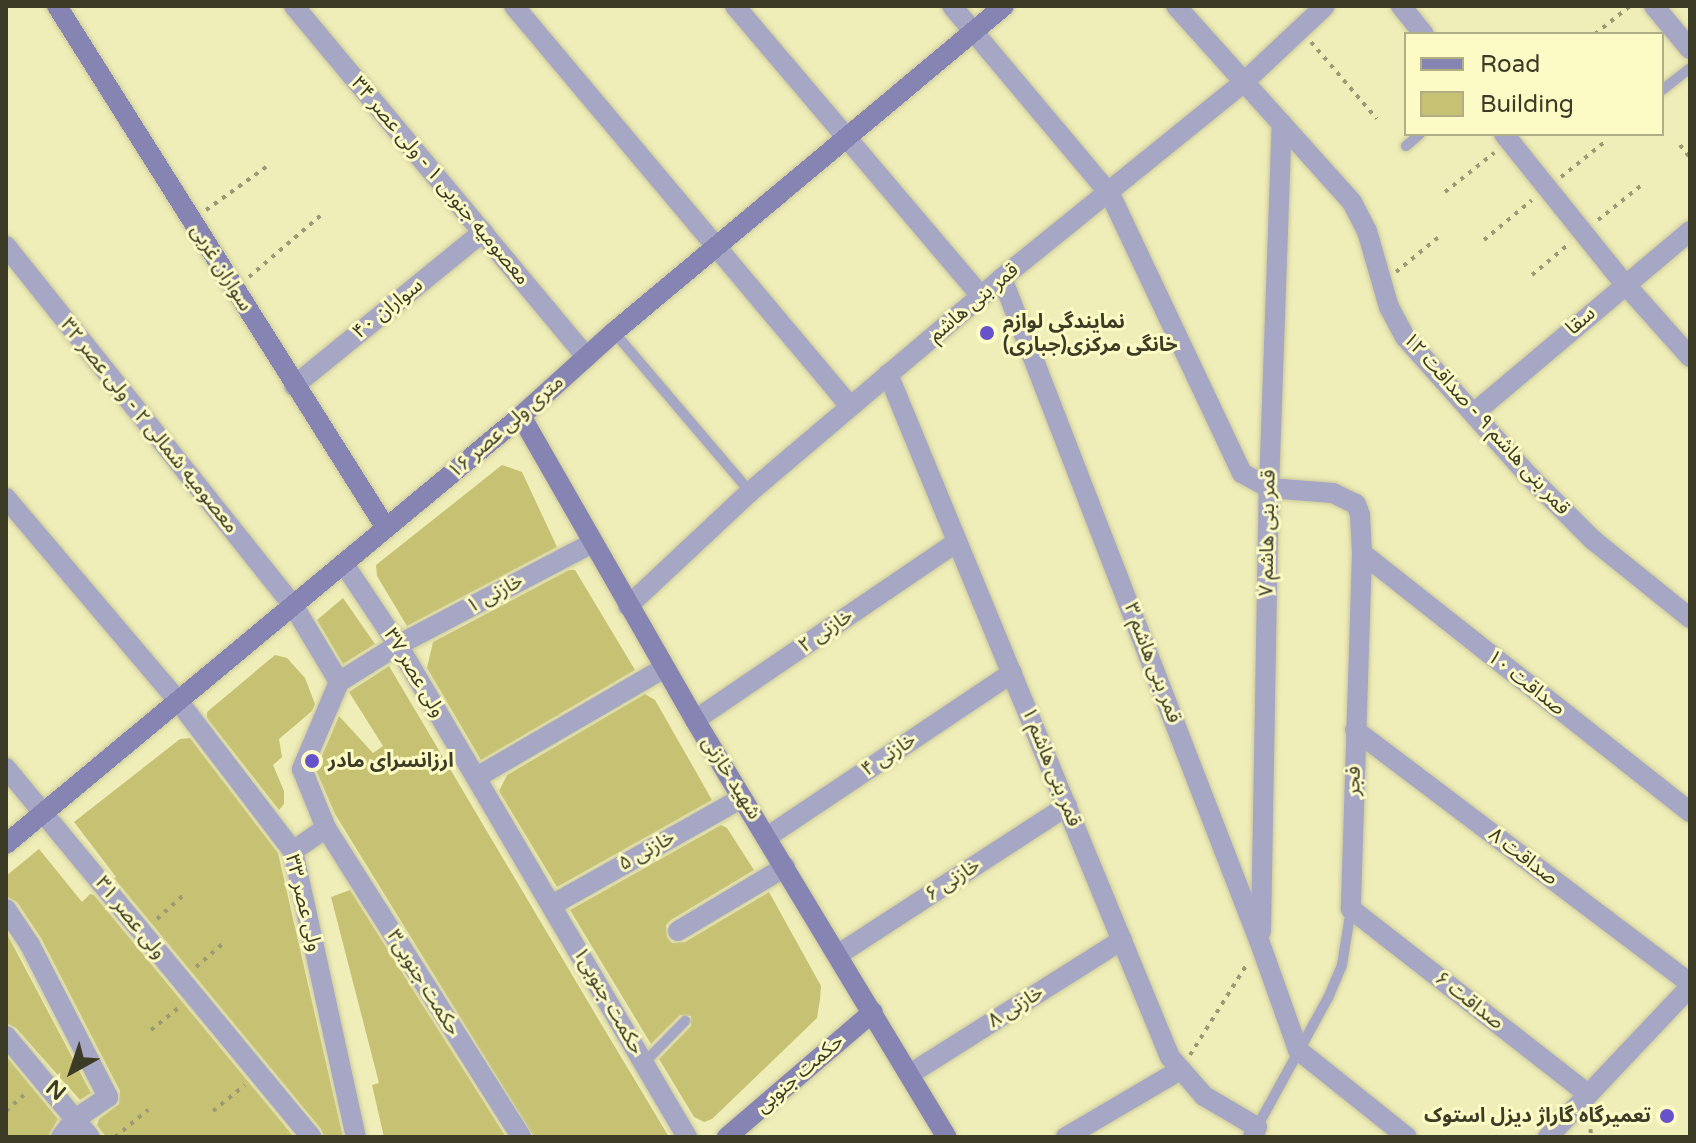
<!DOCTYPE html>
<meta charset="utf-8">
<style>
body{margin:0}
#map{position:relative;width:1696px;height:1143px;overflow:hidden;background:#efedb8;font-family:"Varela Round","Noto Sans Arabic",sans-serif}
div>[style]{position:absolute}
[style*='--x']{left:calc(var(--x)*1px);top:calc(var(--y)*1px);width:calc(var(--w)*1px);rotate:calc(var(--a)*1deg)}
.building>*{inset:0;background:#c7c273}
.path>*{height:4px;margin-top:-2px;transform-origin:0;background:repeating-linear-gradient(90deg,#9b9a74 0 4px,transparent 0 10px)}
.roads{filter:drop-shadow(0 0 2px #cbc99b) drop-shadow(0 0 2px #cbc99b)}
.lane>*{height:10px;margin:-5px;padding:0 5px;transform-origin:5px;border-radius:5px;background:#a6a6c5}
.street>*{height:20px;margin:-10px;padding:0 10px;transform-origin:10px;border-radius:10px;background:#a6a6c5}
.secondary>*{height:20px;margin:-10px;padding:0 10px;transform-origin:10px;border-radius:10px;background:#8584b2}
.dots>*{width:22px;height:22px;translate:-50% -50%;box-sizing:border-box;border:4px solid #fcfac5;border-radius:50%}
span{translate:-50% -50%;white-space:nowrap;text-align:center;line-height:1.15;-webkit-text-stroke:6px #fcfac5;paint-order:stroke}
.street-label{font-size:20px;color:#3c3b26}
.poi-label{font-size:20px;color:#3c3b26;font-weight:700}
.left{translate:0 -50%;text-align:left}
.right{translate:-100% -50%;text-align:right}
.frame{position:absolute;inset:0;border:8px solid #3c3b26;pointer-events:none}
.legend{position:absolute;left:1404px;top:32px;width:260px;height:104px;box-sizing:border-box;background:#fcfac5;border:2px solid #afae85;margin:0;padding:10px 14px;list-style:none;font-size:24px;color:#3c3b26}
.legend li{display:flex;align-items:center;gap:16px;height:40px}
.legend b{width:40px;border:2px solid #afae85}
.north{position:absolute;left:32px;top:1031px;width:80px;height:80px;-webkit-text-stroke:6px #fcfac5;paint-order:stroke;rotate:220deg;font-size:22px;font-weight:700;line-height:32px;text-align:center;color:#3c3b26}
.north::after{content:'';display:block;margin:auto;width:28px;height:36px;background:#3c3b26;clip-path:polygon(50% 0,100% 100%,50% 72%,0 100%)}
</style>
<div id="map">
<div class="building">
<i style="clip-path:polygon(502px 465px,522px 472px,557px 547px,407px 626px,377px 576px,376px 565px)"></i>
<i style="clip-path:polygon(569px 570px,575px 570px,635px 670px,481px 760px,427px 668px,433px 642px)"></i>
<i style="clip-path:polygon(343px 598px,375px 644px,343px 664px,317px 620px)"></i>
<i style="clip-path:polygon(275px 655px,287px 658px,305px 678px,315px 704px,312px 711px,279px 739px,282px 757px,273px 765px,284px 791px,284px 804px,279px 810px,207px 718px,207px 712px)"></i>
<i style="clip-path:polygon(389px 666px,600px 1022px,669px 1137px,534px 1137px,335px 814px,316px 770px,318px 765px,339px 716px,373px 753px,383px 746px,349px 692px)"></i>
<i style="clip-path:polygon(645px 694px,655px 700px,712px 800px,557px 887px,499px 791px,507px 775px)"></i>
<i style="clip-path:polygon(190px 738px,278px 853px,343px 1137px,324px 1137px,321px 1129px,114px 878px,116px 877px,74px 822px,180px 739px)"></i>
<i style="clip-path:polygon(721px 825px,727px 828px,754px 870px,671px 920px,666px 925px,667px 937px,672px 943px,685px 942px,769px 892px,821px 986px,820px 999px,817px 1018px,712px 1119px,704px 1122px,694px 1117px,659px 1059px,691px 1026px,691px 1016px,680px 1015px,651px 1044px,570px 910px)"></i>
<i style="clip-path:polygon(39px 849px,82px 902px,90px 894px,94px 895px,294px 1137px,107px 1137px,102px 1132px,97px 1125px,99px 1119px,119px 1104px,120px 1091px,41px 938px,17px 902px,6px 896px,6px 876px)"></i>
<i style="clip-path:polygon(350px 890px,506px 1137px,384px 1137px,372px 1085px,379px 1083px,331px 897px)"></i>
<i style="clip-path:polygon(6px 932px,91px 1093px,80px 1100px,16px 1028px,6px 1023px)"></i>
<i style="clip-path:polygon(6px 1056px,58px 1119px,48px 1137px,6px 1137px)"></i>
</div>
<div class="path">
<i style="--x:1595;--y:34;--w:45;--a:-38.7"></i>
<i style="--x:1311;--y:42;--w:101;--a:49.4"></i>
<i style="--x:1680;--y:145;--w:16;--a:52"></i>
<i style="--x:1561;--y:177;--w:58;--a:-38.7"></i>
<i style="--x:1445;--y:192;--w:63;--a:-38.5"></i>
<i style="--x:206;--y:210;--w:74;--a:-35.6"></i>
<i style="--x:1598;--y:220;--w:58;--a:-38.7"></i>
<i style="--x:1484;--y:240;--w:62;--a:-39.8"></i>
<i style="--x:1396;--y:272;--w:58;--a:-39.4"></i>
<i style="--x:1532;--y:275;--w:50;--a:-40.1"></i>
<i style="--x:249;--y:277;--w:94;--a:-40.7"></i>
<i style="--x:157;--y:919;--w:38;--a:-42"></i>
<i style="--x:196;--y:967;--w:38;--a:-41"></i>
<i style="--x:151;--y:1030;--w:38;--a:-39"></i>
<i style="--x:1190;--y:1055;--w:107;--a:-57.9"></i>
<i style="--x:6;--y:1111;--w:30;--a:-42"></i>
<i style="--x:213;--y:1111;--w:41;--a:-39.1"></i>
<i style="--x:1590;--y:1119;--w:18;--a:87"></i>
<i style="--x:115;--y:1137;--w:43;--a:-39.3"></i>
</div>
<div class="roads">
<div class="lane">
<i style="--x:1662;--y:90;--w:36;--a:-38"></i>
<i style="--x:1406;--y:146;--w:18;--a:-41"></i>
<i style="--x:614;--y:332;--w:210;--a:49.6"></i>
<i style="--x:644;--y:1063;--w:59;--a:-45.7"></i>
<i style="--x:1257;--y:1127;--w:147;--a:-61.2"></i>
<i style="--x:1328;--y:998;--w:36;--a:-67"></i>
<i style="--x:1342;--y:965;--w:57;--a:-80.9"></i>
</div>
<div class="street">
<i style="--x:294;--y:6;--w:457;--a:50.2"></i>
<i style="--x:514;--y:6;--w:522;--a:49.97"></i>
<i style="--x:735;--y:6;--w:380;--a:49.7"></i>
<i style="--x:952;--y:6;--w:246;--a:50"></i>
<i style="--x:1110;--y:194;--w:309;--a:64.7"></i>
<i style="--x:1242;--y:473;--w:31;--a:29"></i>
<i style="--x:1269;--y:488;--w:64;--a:4.5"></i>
<i style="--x:1333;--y:493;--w:25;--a:26"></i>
<i style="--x:1356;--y:504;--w:12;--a:70"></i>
<i style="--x:1360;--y:515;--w:38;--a:87"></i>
<i style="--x:1362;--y:553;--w:356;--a:91.8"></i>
<i style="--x:1351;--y:909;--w:301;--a:38"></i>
<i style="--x:1176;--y:6;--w:263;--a:48.1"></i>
<i style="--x:1352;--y:202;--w:33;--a:63"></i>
<i style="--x:1367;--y:231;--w:79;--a:73.9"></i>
<i style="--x:1389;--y:307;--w:34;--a:62"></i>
<i style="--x:1405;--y:337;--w:186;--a:48.3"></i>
<i style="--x:1529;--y:476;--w:91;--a:45"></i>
<i style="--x:1593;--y:540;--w:124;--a:38.8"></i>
<i style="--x:1401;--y:6;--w:36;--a:51"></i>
<i style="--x:1654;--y:6;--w:56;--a:50.1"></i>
<i style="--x:1504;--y:134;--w:191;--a:51.2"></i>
<i style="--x:1624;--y:283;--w:99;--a:48.3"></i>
<i style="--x:6;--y:246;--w:460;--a:51.4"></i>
<i style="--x:293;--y:605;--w:90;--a:59.1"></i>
<i style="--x:339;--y:682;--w:95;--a:113"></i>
<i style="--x:302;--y:769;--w:64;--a:67.9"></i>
<i style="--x:326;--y:828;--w:40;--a:145.1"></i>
<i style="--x:1002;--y:278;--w:713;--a:68.8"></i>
<i style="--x:1260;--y:943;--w:114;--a:70.4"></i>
<i style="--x:1298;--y:1050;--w:139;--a:38.6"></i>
<i style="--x:888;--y:374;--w:739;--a:67.57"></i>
<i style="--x:1170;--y:1057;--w:52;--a:48.9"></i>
<i style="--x:1204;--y:1096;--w:61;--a:30.3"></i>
<i style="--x:1257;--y:1127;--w:11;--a:112"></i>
<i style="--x:294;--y:386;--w:244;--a:-39.2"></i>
<i style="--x:1474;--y:413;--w:282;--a:-40.1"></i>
<i style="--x:6;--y:498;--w:267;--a:49.7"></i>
<i style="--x:179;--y:702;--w:188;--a:52.6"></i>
<i style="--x:293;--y:851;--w:293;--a:77.6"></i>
<i style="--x:1362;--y:553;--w:418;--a:38.3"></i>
<i style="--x:344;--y:564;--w:97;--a:56.3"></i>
<i style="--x:398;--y:645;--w:571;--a:59.57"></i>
<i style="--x:628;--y:606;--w:167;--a:-43.1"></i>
<i style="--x:750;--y:492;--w:331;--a:-40.3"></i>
<i style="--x:1002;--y:278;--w:310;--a:-39"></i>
<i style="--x:1243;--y:83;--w:112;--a:-43.2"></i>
<i style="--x:339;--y:682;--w:70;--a:-32.1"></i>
<i style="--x:398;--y:645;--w:219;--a:-27.7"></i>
<i style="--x:695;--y:720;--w:317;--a:-34.2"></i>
<i style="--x:1355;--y:730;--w:420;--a:37.1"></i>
<i style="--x:6;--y:768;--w:479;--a:50.4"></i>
<i style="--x:477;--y:777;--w:216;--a:-30.2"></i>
<i style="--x:326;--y:828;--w:365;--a:57.7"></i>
<i style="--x:767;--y:837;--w:295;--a:-33.8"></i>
<i style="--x:552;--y:905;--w:218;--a:-29.4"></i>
<i style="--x:6;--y:909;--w:43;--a:56.3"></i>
<i style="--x:30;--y:945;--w:171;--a:62.8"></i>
<i style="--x:108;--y:1097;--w:40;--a:146"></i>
<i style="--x:75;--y:1119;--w:23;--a:128"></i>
<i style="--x:678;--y:931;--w:125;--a:-30.9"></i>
<i style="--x:1261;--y:931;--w:443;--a:-89"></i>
<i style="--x:1269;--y:488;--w:365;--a:-88"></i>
<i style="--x:839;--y:954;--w:272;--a:-33"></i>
<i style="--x:6;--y:1036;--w:131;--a:50.3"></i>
<i style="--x:910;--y:1074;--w:251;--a:-32.3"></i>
<i style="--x:1066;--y:1137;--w:132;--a:-30.4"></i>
<i style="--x:1548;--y:1137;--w:207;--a:-46.6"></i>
</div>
<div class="secondary">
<i style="--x:57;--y:6;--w:617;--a:57.78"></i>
<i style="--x:521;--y:416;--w:350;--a:60.2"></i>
<i style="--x:695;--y:720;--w:487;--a:58.9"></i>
<i style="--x:6;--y:844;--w:670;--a:-39.73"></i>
<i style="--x:521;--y:416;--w:125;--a:-42.1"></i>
<i style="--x:614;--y:332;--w:508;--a:-39.89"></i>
<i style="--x:727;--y:1137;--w:192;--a:-40.6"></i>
</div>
</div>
<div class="dots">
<i style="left:987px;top:333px;background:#6653cc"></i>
<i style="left:312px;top:761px;background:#6653cc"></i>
<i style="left:1667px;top:1116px;background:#6653cc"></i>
</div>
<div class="street-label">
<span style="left:440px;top:181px;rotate:50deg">معصومیه جنوبی ۱ - ولی عصر ۳۴</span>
<span style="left:221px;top:268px;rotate:58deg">سواران غربی</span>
<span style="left:974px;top:303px;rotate:-40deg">قمر بنی هاشم</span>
<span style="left:388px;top:309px;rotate:-39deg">سواران ۴۰</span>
<span style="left:1581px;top:321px;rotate:-41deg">سقا</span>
<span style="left:1486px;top:424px;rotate:48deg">قمر بنی هاشم ۹ - صداقت ۱۲</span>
<span style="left:149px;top:426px;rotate:51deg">معصومیه شمالی ۲ - ولی عصر ۳۲</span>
<span style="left:506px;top:427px;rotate:-41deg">۱۶ متری ولی عصر</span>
<span style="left:1268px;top:533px;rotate:-89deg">قمر بنی هاشم ۷</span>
<span style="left:495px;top:594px;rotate:-28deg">خازنی ۱</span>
<span style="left:826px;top:631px;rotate:-34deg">خازنی ۲</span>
<span style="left:1152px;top:663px;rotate:69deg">قمر بنی هاشم ۳</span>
<span style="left:414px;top:673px;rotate:59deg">ولی عصر ۳۷</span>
<span style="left:1526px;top:683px;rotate:38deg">صداقت ۱۰</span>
<span style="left:889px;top:755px;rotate:-34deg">خازنی ۴</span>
<span style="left:1051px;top:767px;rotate:68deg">قمر بنی هاشم ۱</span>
<span style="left:731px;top:778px;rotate:58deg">شهید خازنی</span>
<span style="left:1354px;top:781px;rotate:-89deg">فجر</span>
<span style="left:647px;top:851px;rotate:-29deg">خازنی ۵</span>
<span style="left:1523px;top:857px;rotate:37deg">صداقت ۸</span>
<span style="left:953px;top:880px;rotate:-33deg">خازنی ۶</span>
<span style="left:303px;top:903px;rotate:76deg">ولی عصر ۳۳</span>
<span style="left:130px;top:918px;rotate:51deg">ولی عصر ۳۱</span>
<span style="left:423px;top:983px;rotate:58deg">حکمت جنوبی۳</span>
<span style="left:608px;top:1001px;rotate:60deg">حکمت جنوبی۱</span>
<span style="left:1469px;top:1001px;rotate:38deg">صداقت ۶</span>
<span style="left:1016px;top:1007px;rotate:-32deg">خازنی ۸</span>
<span style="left:800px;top:1074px;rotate:-41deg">حکمت جنوبی</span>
</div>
<div class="poi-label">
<span class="left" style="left:1003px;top:334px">نمایندگی لوازم<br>خانگی مرکزی(جباری)</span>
<span class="left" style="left:328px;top:761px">ارزانسرای مادر</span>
<span class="right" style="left:1651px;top:1116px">تعمیرگاه گاراژ دیزل استوک</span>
</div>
<div class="frame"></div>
<ul class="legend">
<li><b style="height:10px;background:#8584b2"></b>Road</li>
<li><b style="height:22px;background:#c7c273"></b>Building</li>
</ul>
<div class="north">N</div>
</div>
